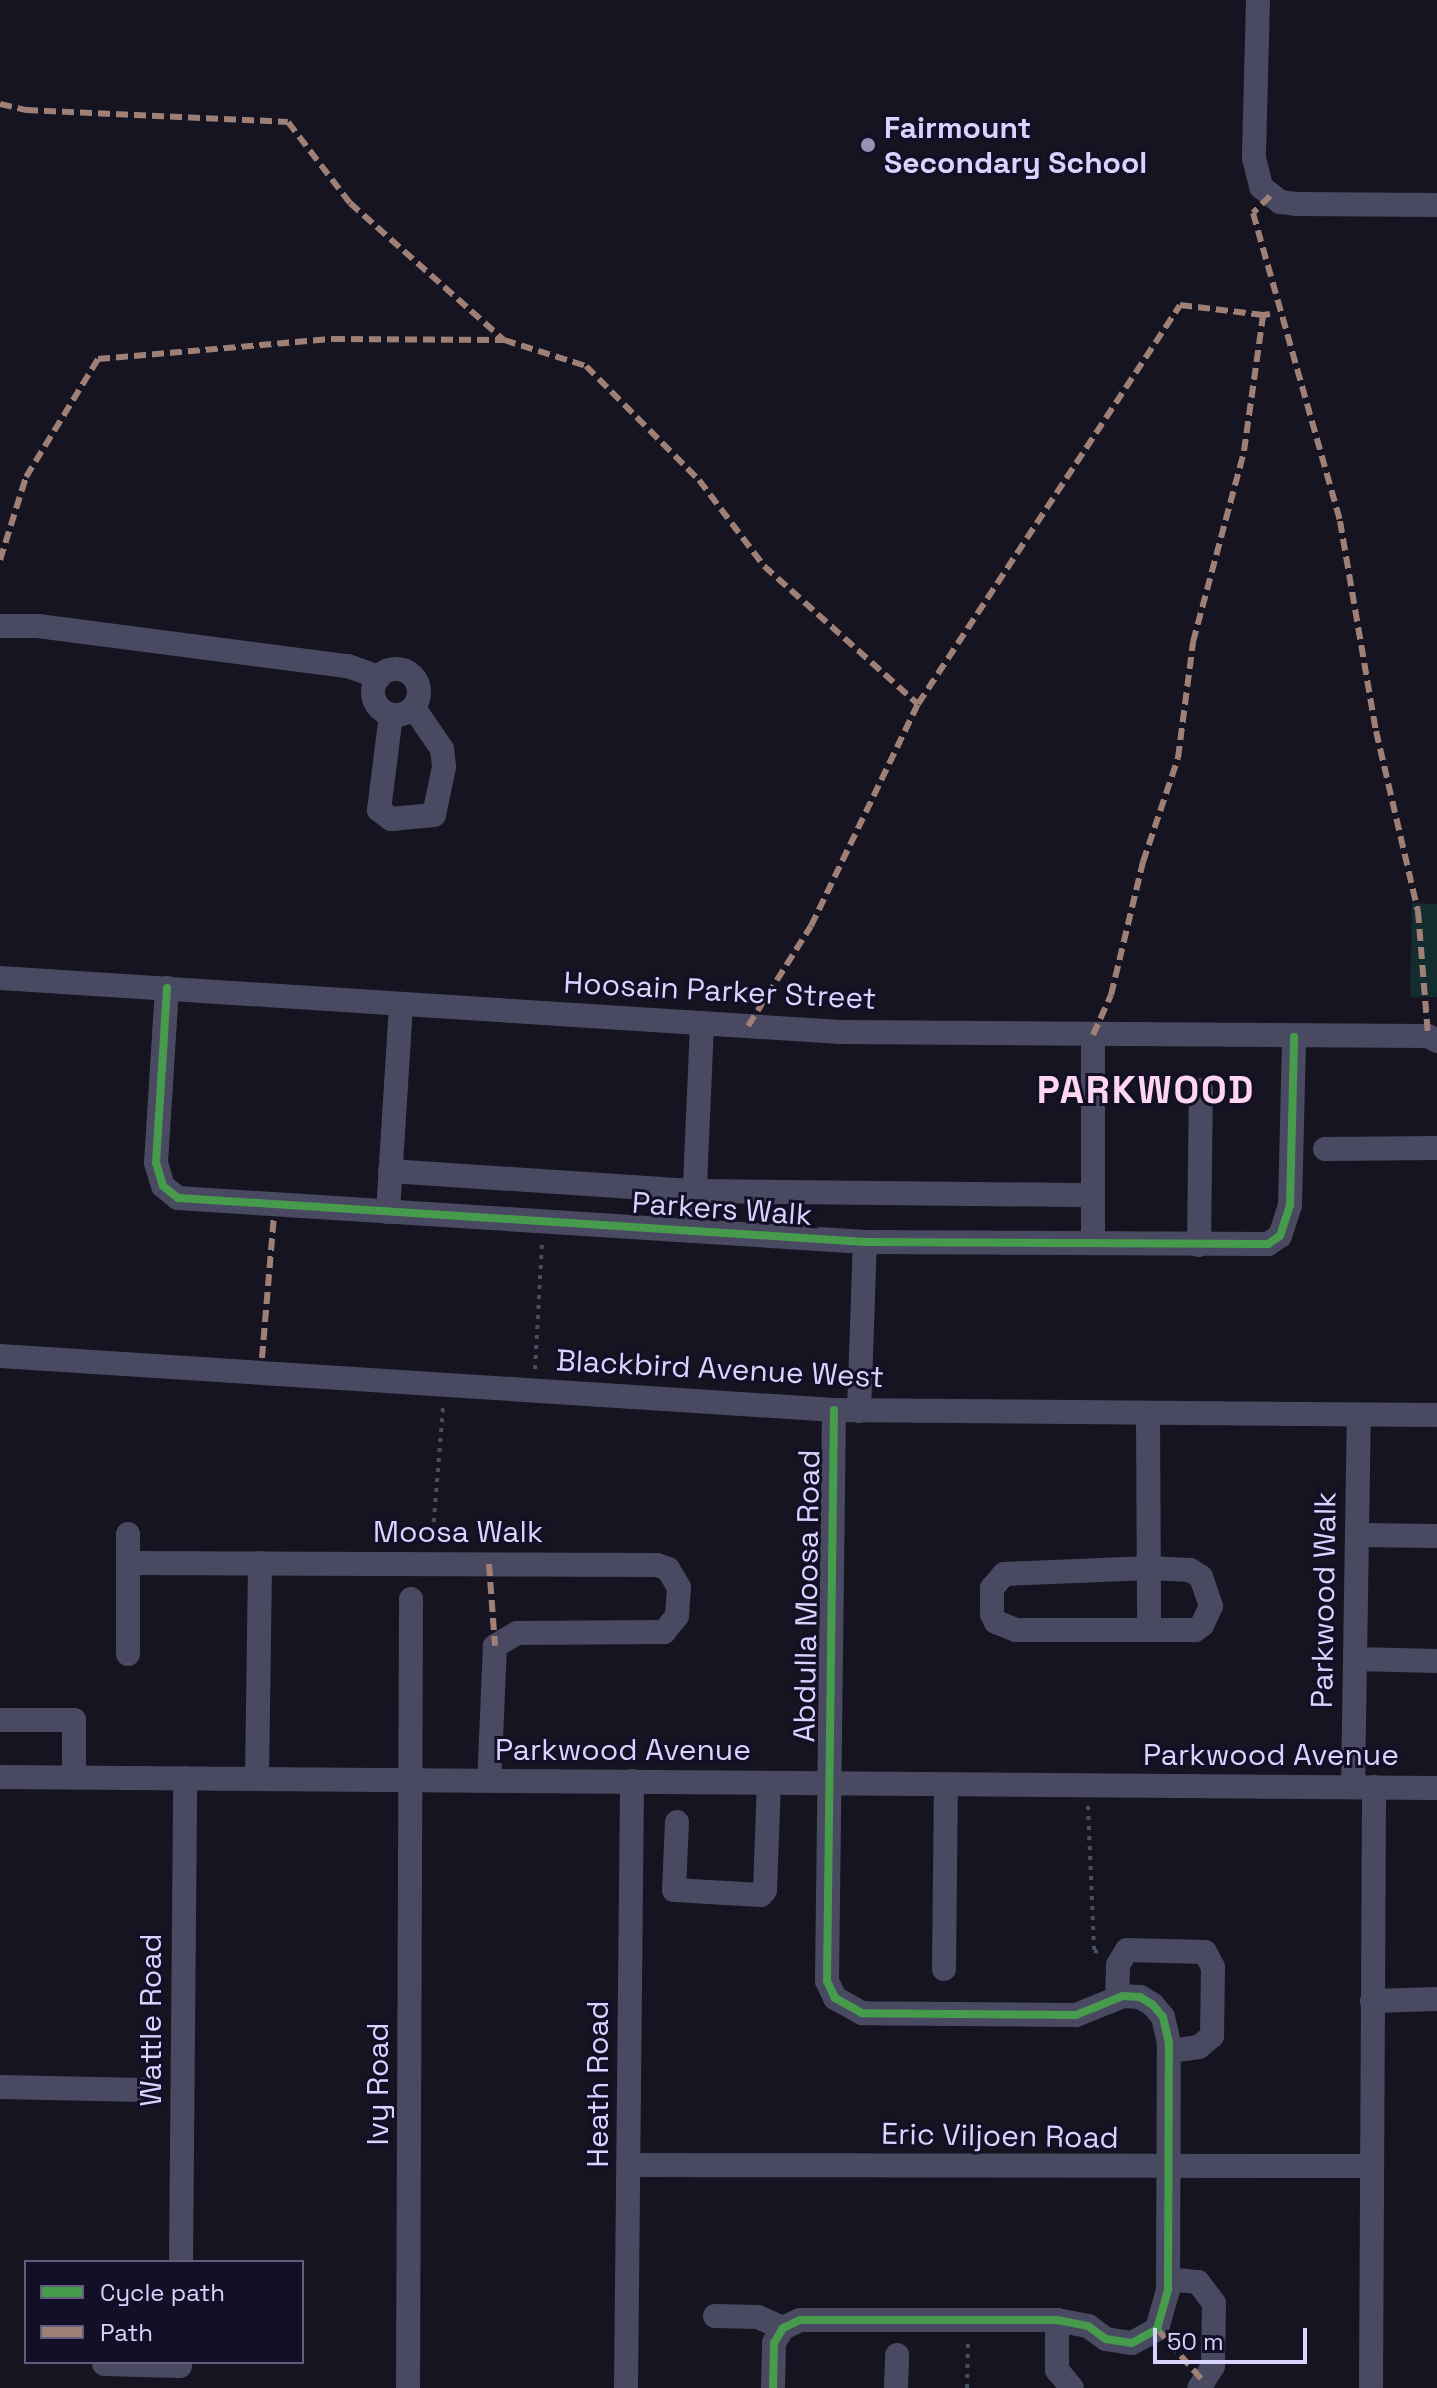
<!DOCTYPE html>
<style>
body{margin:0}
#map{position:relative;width:1437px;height:2388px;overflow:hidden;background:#161421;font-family:"Space Grotesk",sans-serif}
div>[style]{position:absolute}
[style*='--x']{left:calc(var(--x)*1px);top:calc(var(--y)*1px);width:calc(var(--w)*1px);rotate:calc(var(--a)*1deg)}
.green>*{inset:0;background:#132c2d}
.path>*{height:4px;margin-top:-2px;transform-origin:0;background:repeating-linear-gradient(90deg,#44505f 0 4px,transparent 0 10px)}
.minor>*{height:24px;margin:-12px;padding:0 12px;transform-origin:12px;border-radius:12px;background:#4a4962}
.minor>.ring{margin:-12px;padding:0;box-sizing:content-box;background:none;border:24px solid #4a4962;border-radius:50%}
.quiet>*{height:6px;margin-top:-3px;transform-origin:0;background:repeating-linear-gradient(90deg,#9e8076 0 12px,transparent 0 18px)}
.cycleway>*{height:8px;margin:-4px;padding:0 4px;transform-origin:4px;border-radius:4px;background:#469c4c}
.dots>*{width:22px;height:22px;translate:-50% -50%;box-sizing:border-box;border:4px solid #130f26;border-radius:50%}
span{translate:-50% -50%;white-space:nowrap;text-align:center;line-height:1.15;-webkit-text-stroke:6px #130f26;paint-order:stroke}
.poi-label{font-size:30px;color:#d9d4ff;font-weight:700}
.left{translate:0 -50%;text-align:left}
.street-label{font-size:30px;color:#d9d4ff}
.district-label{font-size:38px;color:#ffd6f0;font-weight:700;letter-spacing:2px}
.legend{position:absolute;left:24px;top:2260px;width:280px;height:104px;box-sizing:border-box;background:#130f26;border:2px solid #625e7d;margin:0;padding:10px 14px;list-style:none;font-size:24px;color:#d9d4ff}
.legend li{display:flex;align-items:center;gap:16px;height:40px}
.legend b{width:40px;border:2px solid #625e7d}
.scale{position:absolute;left:1153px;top:2328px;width:154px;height:36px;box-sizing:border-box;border:4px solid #d9d4ff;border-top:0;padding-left:10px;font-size:24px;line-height:28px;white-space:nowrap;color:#d9d4ff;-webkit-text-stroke:6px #130f26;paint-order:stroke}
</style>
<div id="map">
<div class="green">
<i style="clip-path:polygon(1412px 903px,1437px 904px,1437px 997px,1410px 997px)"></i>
</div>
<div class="path">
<i style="--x:535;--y:1369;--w:127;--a:-86.8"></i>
<i style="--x:432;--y:1542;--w:135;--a:-85.3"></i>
<i style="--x:1088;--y:1806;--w:145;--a:87.6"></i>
<i style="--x:1094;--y:1951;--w:6;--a:9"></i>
<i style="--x:967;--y:2388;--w:46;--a:-88.8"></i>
</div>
<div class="minor">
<i style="--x:1258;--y:0;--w:158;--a:91.5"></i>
<i style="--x:1254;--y:158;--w:30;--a:76"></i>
<i style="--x:1261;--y:187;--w:24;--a:38"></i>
<i style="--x:1280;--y:202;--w:16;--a:7"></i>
<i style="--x:1296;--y:204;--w:141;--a:0.4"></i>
<i style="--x:0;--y:626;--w:38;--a:0"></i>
<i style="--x:38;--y:626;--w:313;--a:7.4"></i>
<i style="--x:348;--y:666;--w:33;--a:20"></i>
<i class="ring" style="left:373px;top:669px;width:22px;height:22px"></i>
<i style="--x:391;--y:715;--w:96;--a:97.2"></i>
<i style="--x:379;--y:810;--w:15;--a:37"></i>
<i style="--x:391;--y:819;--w:43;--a:-5.3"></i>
<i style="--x:434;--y:815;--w:49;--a:-78.2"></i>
<i style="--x:444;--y:767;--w:18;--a:-96"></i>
<i style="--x:442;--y:749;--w:50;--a:-124.3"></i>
<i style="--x:0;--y:978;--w:842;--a:3.68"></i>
<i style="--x:840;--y:1032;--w:588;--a:0.39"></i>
<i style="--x:1428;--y:1036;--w:10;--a:29"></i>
<i style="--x:167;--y:988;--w:175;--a:93.6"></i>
<i style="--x:156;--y:1163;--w:24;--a:73"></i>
<i style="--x:163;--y:1186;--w:19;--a:39"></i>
<i style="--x:178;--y:1198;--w:688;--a:3.66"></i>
<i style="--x:865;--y:1242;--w:403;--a:0.3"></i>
<i style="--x:1268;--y:1244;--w:14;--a:-34"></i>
<i style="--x:1280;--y:1236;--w:33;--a:-72"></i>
<i style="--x:1290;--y:1205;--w:168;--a:-88.6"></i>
<i style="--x:1325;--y:1149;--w:112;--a:-0.5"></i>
<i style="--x:390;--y:1171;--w:306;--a:3.8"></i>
<i style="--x:695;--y:1191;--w:397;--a:0.6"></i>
<i style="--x:388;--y:1212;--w:208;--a:-86.4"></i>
<i style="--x:693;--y:1231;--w:208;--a:-87.5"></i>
<i style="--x:1093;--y:1243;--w:208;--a:-90"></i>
<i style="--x:1199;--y:1245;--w:155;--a:-89.3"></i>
<i style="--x:0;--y:1356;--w:836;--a:3.7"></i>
<i style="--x:834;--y:1410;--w:603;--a:0.48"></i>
<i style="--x:859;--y:1411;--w:169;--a:-88"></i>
<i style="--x:1148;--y:1413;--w:217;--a:89.7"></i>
<i style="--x:1357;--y:1535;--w:80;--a:0.7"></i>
<i style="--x:128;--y:1563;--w:529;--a:0.22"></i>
<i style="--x:657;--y:1565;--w:12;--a:20"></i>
<i style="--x:668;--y:1569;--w:21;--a:59"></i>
<i style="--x:679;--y:1587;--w:29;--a:94"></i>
<i style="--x:677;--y:1616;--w:21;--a:129"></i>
<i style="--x:664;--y:1632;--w:147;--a:179.6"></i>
<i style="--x:517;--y:1633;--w:26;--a:149"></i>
<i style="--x:495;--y:1646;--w:135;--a:92.5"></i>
<i style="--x:1149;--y:1568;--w:41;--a:2.8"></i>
<i style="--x:1190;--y:1570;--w:13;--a:32"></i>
<i style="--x:1201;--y:1577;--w:31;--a:71"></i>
<i style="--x:1211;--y:1606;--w:21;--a:115"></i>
<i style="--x:1202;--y:1625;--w:9;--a:144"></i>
<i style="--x:1195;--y:1630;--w:179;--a:180"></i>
<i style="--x:1016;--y:1630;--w:22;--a:-158"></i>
<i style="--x:996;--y:1622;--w:9;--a:-117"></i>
<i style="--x:992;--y:1614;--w:26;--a:-90"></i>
<i style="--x:992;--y:1588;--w:18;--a:-49"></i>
<i style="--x:1004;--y:1574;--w:145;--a:-2.4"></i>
<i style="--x:128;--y:1654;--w:120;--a:-90"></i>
<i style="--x:1355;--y:1659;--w:82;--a:1.4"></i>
<i style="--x:0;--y:1720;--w:74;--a:0"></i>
<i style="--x:74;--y:1720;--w:57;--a:90"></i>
<i style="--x:0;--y:1777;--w:1437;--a:0.44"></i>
<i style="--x:257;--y:1779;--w:216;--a:-89.2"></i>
<i style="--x:1353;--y:1787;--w:372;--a:-89.1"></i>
<i style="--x:677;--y:1822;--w:68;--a:92.5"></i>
<i style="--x:674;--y:1890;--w:87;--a:3.3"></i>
<i style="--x:761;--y:1895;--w:6;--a:-51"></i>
<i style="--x:765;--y:1890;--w:107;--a:-87.9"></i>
<i style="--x:944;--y:1969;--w:184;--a:-89.4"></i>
<i style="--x:1117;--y:1998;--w:33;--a:-88"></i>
<i style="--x:1118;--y:1965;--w:17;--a:-59"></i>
<i style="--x:1127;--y:1950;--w:78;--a:1.5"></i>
<i style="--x:1205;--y:1952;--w:17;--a:62"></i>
<i style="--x:1213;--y:1967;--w:69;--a:90.8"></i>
<i style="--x:1212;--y:2036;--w:17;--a:140"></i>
<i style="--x:1199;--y:2047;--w:30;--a:172"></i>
<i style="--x:1372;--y:2001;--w:65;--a:-1.8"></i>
<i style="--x:0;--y:2087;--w:146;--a:1.2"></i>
<i style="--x:629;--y:2165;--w:742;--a:0.08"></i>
<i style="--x:181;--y:2262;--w:484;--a:-89.5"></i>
<i style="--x:1168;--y:2279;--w:30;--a:6"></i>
<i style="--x:1198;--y:2282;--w:26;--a:53"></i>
<i style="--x:1214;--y:2303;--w:63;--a:90.9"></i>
<i style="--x:1213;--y:2366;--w:26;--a:122"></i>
<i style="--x:715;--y:2316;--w:43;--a:1.3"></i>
<i style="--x:758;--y:2317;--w:27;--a:24"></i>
<i style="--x:1057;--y:2320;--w:50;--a:90"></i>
<i style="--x:1057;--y:2370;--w:23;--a:50"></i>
<i style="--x:104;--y:2364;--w:76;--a:1.5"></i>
<i style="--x:408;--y:2388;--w:789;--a:-89.78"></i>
<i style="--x:626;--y:2388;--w:607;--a:-89.43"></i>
<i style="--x:773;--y:2388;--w:45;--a:-88.7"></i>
<i style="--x:774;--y:2343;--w:17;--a:-59"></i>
<i style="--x:783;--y:2328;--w:19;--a:-25"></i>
<i style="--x:800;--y:2320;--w:257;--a:0"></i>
<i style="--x:1057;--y:2320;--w:32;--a:11"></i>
<i style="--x:1088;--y:2326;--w:22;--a:36"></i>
<i style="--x:1106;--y:2339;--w:26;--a:9"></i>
<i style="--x:1132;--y:2343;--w:29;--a:-29"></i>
<i style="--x:1157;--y:2329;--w:41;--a:-74.2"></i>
<i style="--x:1168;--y:2290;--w:247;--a:-89.8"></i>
<i style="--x:1169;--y:2043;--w:27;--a:-103"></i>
<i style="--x:1163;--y:2017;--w:16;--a:-130"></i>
<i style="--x:1153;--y:2005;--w:15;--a:-148"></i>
<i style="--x:1140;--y:1997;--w:17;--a:-177"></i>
<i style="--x:1123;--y:1996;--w:51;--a:158"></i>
<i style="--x:1076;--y:2015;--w:214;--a:-179.5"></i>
<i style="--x:862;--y:2013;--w:31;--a:-151"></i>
<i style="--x:835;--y:1998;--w:19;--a:-115"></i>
<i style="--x:827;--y:1981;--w:571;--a:-89.3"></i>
<i style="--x:896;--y:2388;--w:33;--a:-88"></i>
<i style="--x:1371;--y:2388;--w:601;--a:-89.71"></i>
</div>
<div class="quiet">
<i style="--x:0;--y:104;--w:27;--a:13"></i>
<i style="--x:26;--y:110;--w:262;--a:2.6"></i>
<i style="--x:288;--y:122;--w:102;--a:52.6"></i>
<i style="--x:350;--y:203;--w:206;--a:41.7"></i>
<i style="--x:504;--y:340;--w:86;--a:17.6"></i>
<i style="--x:586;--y:366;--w:161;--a:45.3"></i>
<i style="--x:699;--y:480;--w:108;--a:52.9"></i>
<i style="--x:764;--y:566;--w:207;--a:41.9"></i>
<i style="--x:1270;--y:196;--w:24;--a:135"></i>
<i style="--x:1253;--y:213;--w:320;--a:74.2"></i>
<i style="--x:1340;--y:521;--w:213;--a:80.3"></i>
<i style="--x:1376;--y:731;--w:185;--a:76.9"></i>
<i style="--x:1418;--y:911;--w:125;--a:85.4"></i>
<i style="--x:0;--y:560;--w:87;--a:-72.6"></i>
<i style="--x:26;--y:477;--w:138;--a:-58.6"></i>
<i style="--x:98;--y:359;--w:236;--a:-4.9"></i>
<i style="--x:333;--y:339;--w:171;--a:0.3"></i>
<i style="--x:748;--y:1026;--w:118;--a:-57.8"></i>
<i style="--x:811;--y:926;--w:246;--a:-64.3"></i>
<i style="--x:918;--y:704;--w:477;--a:-56.7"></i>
<i style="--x:1180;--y:305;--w:84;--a:6.9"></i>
<i style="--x:1093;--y:1035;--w:44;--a:-65.8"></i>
<i style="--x:1111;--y:995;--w:137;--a:-76.5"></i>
<i style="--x:1143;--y:862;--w:110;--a:-71.4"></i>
<i style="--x:1178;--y:758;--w:117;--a:-82.6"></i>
<i style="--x:1193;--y:642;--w:198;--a:-75"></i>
<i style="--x:1244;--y:451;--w:137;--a:-82"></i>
<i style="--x:1263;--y:315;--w:7;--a:-8"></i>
<i style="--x:262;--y:1358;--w:143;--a:-85.2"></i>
<i style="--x:489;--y:1564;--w:82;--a:85.8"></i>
<i style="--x:1157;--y:2329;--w:72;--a:48.4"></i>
</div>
<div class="cycleway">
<i style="--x:167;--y:988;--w:175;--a:93.6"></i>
<i style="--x:156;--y:1163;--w:24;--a:73"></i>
<i style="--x:163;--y:1186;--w:19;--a:39"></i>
<i style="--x:178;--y:1198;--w:688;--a:3.66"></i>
<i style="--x:865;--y:1242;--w:403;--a:0.3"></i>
<i style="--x:1268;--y:1244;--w:14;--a:-34"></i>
<i style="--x:1280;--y:1236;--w:33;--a:-72"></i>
<i style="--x:1290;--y:1205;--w:168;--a:-88.6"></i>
<i style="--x:773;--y:2388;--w:45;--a:-88.7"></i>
<i style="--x:774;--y:2343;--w:17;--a:-59"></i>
<i style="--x:783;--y:2328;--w:19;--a:-25"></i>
<i style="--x:800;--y:2320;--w:257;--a:0"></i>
<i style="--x:1057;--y:2320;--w:32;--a:11"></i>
<i style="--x:1088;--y:2326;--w:22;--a:36"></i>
<i style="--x:1106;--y:2339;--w:26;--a:9"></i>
<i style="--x:1132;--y:2343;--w:29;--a:-29"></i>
<i style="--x:1157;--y:2329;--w:41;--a:-74.2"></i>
<i style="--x:1168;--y:2290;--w:247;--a:-89.8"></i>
<i style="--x:1169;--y:2043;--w:27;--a:-103"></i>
<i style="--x:1163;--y:2017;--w:16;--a:-130"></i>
<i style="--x:1153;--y:2005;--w:15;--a:-148"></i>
<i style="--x:1140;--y:1997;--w:17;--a:-177"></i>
<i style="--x:1123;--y:1996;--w:51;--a:158"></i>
<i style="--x:1076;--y:2015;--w:214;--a:-179.5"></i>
<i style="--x:862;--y:2013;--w:31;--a:-151"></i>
<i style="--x:835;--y:1998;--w:19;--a:-115"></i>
<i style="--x:827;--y:1981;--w:571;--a:-89.3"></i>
</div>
<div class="dots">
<i style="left:868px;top:145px;background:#9591b1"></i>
</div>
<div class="poi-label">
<span class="left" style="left:884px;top:145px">Fairmount<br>Secondary School</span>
</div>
<div class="street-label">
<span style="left:720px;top:991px;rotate:3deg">Hoosain Parker Street</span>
<span style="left:722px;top:1209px;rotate:4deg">Parkers Walk</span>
<span style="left:720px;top:1369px;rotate:3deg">Blackbird Avenue West</span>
<span style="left:458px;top:1532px">Moosa Walk</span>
<span style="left:807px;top:1596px;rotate:-89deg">Abdulla Moosa Road</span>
<span style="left:1324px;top:1600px;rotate:-89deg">Parkwood Walk</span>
<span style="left:623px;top:1750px">Parkwood Avenue</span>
<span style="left:1271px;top:1755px">Parkwood Avenue</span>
<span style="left:151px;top:2020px;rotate:-90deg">Wattle Road</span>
<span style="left:378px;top:2084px;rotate:-90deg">Ivy Road</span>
<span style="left:598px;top:2084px;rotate:-90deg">Heath Road</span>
<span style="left:1000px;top:2136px;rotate:1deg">Eric Viljoen Road</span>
</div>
<div class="district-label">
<span style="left:1146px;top:1091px">PARKWOOD</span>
</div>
<ul class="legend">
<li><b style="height:10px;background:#469c4c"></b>Cycle path</li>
<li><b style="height:10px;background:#9e8076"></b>Path</li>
</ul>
<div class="scale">50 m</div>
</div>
